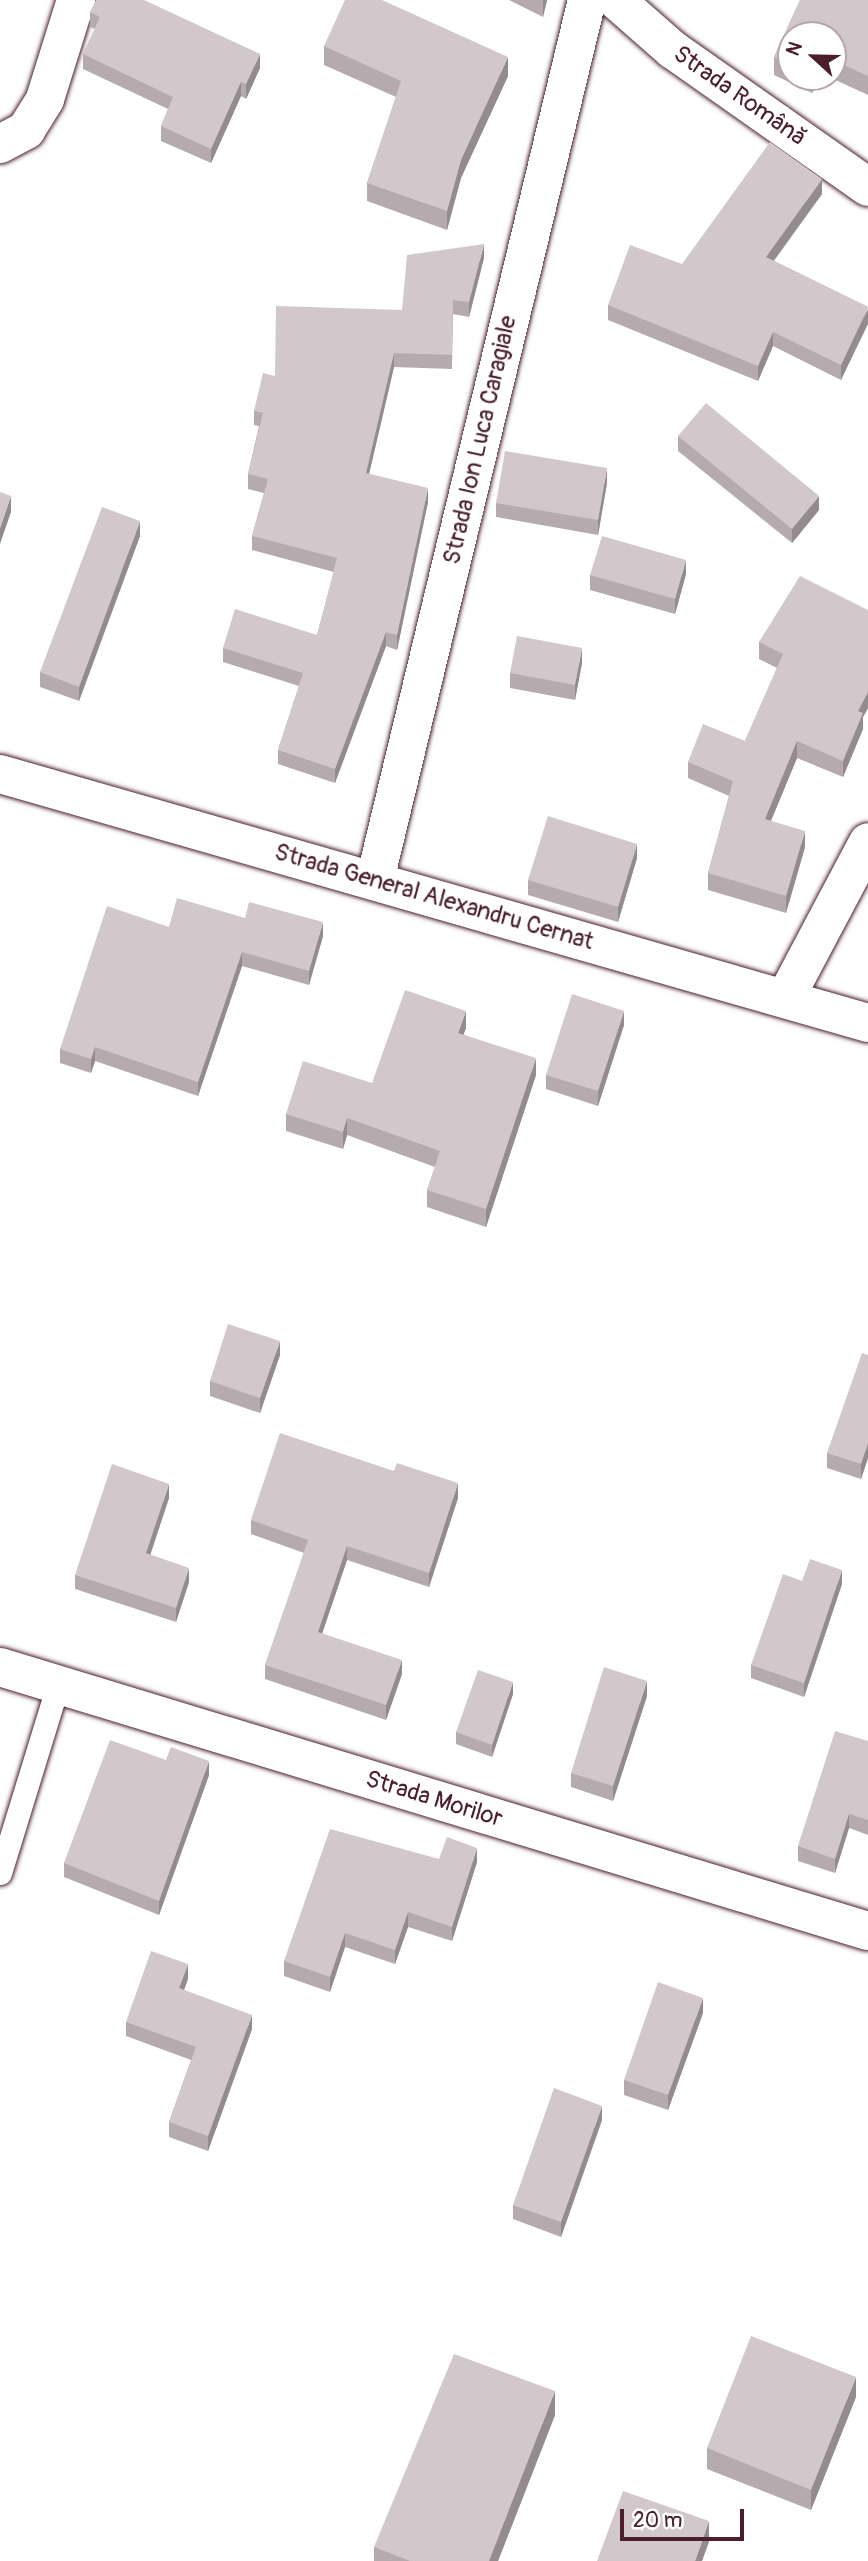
<!DOCTYPE html>
<meta charset="utf-8">
<style>
body{margin:0}
#map{position:relative;width:868px;height:2561px;overflow:hidden;background:#fff;font-family:Pangolin,sans-serif}
div>[style]{position:absolute}
[style*='--x']{left:calc(var(--x)*1px);top:calc(var(--y)*1px);width:calc(var(--w)*1px);rotate:calc(var(--a)*1deg)}
.roads{filter:drop-shadow(0 0 2px #4a1f2b) drop-shadow(0 0 2px #4a1f2b)}
.service>*{height:23px;margin:-11.5px;padding:0 11.5px;transform-origin:11.5px;border-radius:11.5px;background:#fff}
.minor>*{height:38px;margin:-19px;padding:0 19px;transform-origin:19px;border-radius:19px;background:#fff}
.tertiary>*{height:38px;margin:-19px;padding:0 19px;transform-origin:19px;border-radius:19px;background:#fff}
.wall>*{inset:0;background:#b5abaf}
.shaded-wall>*{inset:0;background:#938b8e}
.building>*{inset:0;background:#d2c7cb}
span{translate:-50% -50%;white-space:nowrap;text-align:center;line-height:1.15;-webkit-text-stroke:5px #fff;paint-order:stroke}
.street-label{font-size:24px;color:#4a1f2b}
.north{position:absolute;left:777px;top:21px;width:70px;height:70px;box-sizing:border-box;background:#fff;border:2px solid #b7a5aa;border-radius:50%;rotate:292deg;font-size:19px;font-weight:700;line-height:28px;text-align:center;color:#4a1f2b}
.north::after{content:'';display:block;margin:auto;width:24px;height:32px;background:#4a1f2b;clip-path:polygon(50% 0,100% 100%,50% 72%,0 100%)}
.scale{position:absolute;left:620px;top:2509px;width:124px;height:32px;box-sizing:border-box;border:4px solid #4a1f2b;border-top:0;padding-left:9px;font-size:21px;line-height:24px;white-space:nowrap;color:#4a1f2b;-webkit-text-stroke:5px #fff;paint-order:stroke}
</style>
<div id="map">
<div class="roads">
<div class="service">
<i style="--x:0;--y:1873;--w:197;--a:-72.9"></i>
</div>
<div class="minor">
<i style="--x:0;--y:144;--w:30;--a:-28"></i>
<i style="--x:26;--y:130;--w:36;--a:-58"></i>
<i style="--x:45;--y:99;--w:104;--a:-72.6"></i>
<i style="--x:786;--y:997;--w:175;--a:-62.1"></i>
<i style="--x:0;--y:1667;--w:907;--a:16.92"></i>
</div>
<div class="tertiary">
<i style="--x:616;--y:0;--w:76;--a:41.3"></i>
<i style="--x:673;--y:50;--w:238;--a:35.1"></i>
<i style="--x:0;--y:774;--w:903;--a:16.01"></i>
<i style="--x:375;--y:880;--w:905;--a:-76.46"></i>
</div>
</div>
<div class="wall">
<i style="clip-path:polygon(509px 0,547px 0,543px 17px)"></i>
<i style="clip-path:polygon(800px 0,868px 0,868px 95px,829px 77px,833px 77px,833px 35px,791px 35px,791px 77px,819px 77px,812px 93px,774px 75px,774px 57px)"></i>
<i style="clip-path:polygon(90px 12px,260px 68px,246px 99px,241px 96px,211px 163px,161px 141px,161px 126px,168px 109px,83px 69px,83px 54px,95px 29px,90px 27px)"></i>
<i style="clip-path:polygon(324px 46px,508px 76px,461px 178px,447px 230px,367px 201px,367px 183px,396px 97px,324px 65px)"></i>
<i style="clip-path:polygon(822px 194px,774px 261px,868px 307px,841px 380px,773px 346px,758px 381px,608px 320px,608px 305px,682px 264px)"></i>
<i style="clip-path:polygon(484px 258px,469px 317px,453px 314px,452px 369px,394px 367px,369px 474px,428px 502px,397px 650px,386px 646px,335px 783px,278px 764px,278px 750px,299px 686px,223px 662px,223px 648px,317px 635px,334px 572px,252px 550px,252px 536px,264px 493px,248px 489px,248px 474px,259px 426px,254px 425px,254px 411px,275px 376px,402px 310px)"></i>
<i style="clip-path:polygon(678px 436px,819px 510px,792px 543px,678px 451px)"></i>
<i style="clip-path:polygon(607px 483px,598px 535px,496px 517px,496px 503px)"></i>
<i style="clip-path:polygon(140px 536px,79px 701px,40px 687px,40px 672px)"></i>
<i style="clip-path:polygon(686px 574px,675px 614px,590px 590px,590px 575px)"></i>
<i style="clip-path:polygon(868px 610px,868px 708px,863px 717px,863px 729px,843px 777px,797px 758px,771px 821px,805px 847px,786px 913px,708px 890px,708px 873px,729px 796px,688px 778px,688px 762px,745px 741px,777px 668px,759px 659px,759px 642px)"></i>
<i style="clip-path:polygon(582px 663px,575px 700px,510px 688px,510px 673px)"></i>
<i style="clip-path:polygon(637px 858px,618px 922px,528px 895px,528px 880px)"></i>
<i style="clip-path:polygon(245px 918px,323px 936px,309px 985px,242px 966px,198px 1096px,95px 1061px,91px 1073px,60px 1063px,60px 1049px,169px 927px)"></i>
<i style="clip-path:polygon(624px 1025px,598px 1106px,546px 1089px,546px 1075px)"></i>
<i style="clip-path:polygon(466px 1028px,463px 1034px,536px 1075px,486px 1227px,427px 1207px,427px 1190px,435px 1167px,347px 1135px,343px 1149px,286px 1131px,286px 1114px,372px 1083px)"></i>
<i style="clip-path:polygon(280px 1355px,260px 1413px,210px 1396px,210px 1381px)"></i>
<i style="clip-path:polygon(868px 1355px,868px 1458px,861px 1479px,827px 1468px,827px 1453px)"></i>
<i style="clip-path:polygon(169px 1498px,150px 1554px,189px 1582px,176px 1622px,75px 1589px,75px 1575px)"></i>
<i style="clip-path:polygon(458px 1498px,429px 1587px,347px 1560px,322px 1633px,402px 1674px,386px 1720px,265px 1679px,265px 1665px,304px 1553px,251px 1534px,251px 1520px)"></i>
<i style="clip-path:polygon(802px 1581px,842px 1584px,804px 1697px,751px 1678px,751px 1665px)"></i>
<i style="clip-path:polygon(513px 1694px,492px 1757px,456px 1744px,456px 1732px)"></i>
<i style="clip-path:polygon(647px 1696px,613px 1801px,571px 1787px,571px 1773px)"></i>
<i style="clip-path:polygon(868px 1741px,868px 1835px,849px 1828px,835px 1873px,798px 1861px,798px 1846px)"></i>
<i style="clip-path:polygon(166px 1760px,209px 1775px,159px 1915px,64px 1877px,64px 1863px)"></i>
<i style="clip-path:polygon(439px 1859px,477px 1862px,452px 1941px,408px 1927px,395px 1964px,345px 1947px,330px 1992px,284px 1976px,284px 1961px)"></i>
<i style="clip-path:polygon(188px 1979px,184px 1990px,252px 2029px,208px 2151px,169px 2137px,169px 2122px,191px 2060px,126px 2036px,126px 2022px)"></i>
<i style="clip-path:polygon(703px 2013px,668px 2110px,624px 2095px,624px 2080px)"></i>
<i style="clip-path:polygon(602px 2120px,561px 2237px,513px 2219px,513px 2205px)"></i>
<i style="clip-path:polygon(856px 2397px,811px 2510px,707px 2469px,707px 2448px)"></i>
<i style="clip-path:polygon(555px 2415px,498px 2561px,374px 2561px,374px 2547px)"></i>
</div>
<div class="shaded-wall">
<i style="clip-path:polygon(543px 0,547px 0,543px 17px)"></i>
<i style="clip-path:polygon(260px 54px,260px 68px,246px 99px,246px 84px)"></i>
<i style="clip-path:polygon(508px 57px,508px 76px,461px 178px,447px 230px,447px 211px,461px 160px)"></i>
<i style="clip-path:polygon(812px 77px,819px 77px,812px 93px)"></i>
<i style="clip-path:polygon(241px 82px,241px 96px,211px 163px,211px 149px)"></i>
<i style="clip-path:polygon(822px 179px,822px 194px,766px 271px,766px 257px)"></i>
<i style="clip-path:polygon(484px 244px,484px 258px,469px 317px,469px 302px)"></i>
<i style="clip-path:polygon(868px 309px,868px 324px,841px 380px,841px 365px)"></i>
<i style="clip-path:polygon(773px 332px,773px 346px,758px 381px,758px 366px)"></i>
<i style="clip-path:polygon(394px 353px,394px 367px,366px 487px,366px 473px)"></i>
<i style="clip-path:polygon(607px 468px,607px 483px,598px 535px,598px 520px)"></i>
<i style="clip-path:polygon(428px 488px,428px 502px,397px 650px,397px 635px)"></i>
<i style="clip-path:polygon(11px 496px,11px 512px,0 544px,0 528px)"></i>
<i style="clip-path:polygon(819px 496px,819px 510px,792px 543px,792px 529px)"></i>
<i style="clip-path:polygon(140px 521px,140px 536px,79px 701px,79px 687px)"></i>
<i style="clip-path:polygon(686px 560px,686px 574px,675px 614px,675px 599px)"></i>
<i style="clip-path:polygon(386px 632px,386px 646px,335px 783px,335px 769px)"></i>
<i style="clip-path:polygon(582px 648px,582px 663px,575px 700px,575px 685px)"></i>
<i style="clip-path:polygon(868px 692px,868px 708px,863px 717px,863px 729px,843px 777px,843px 761px,858px 711px)"></i>
<i style="clip-path:polygon(797px 741px,797px 758px,765px 835px,765px 819px)"></i>
<i style="clip-path:polygon(805px 831px,805px 847px,786px 913px,786px 896px)"></i>
<i style="clip-path:polygon(637px 844px,637px 858px,618px 922px,618px 907px)"></i>
<i style="clip-path:polygon(323px 922px,323px 936px,309px 985px,309px 971px)"></i>
<i style="clip-path:polygon(242px 952px,242px 966px,198px 1096px,198px 1082px)"></i>
<i style="clip-path:polygon(466px 1011px,466px 1028px,458px 1050px,458px 1033px)"></i>
<i style="clip-path:polygon(624px 1011px,624px 1025px,598px 1106px,598px 1091px)"></i>
<i style="clip-path:polygon(95px 1047px,95px 1061px,91px 1073px,91px 1059px)"></i>
<i style="clip-path:polygon(536px 1058px,536px 1075px,486px 1227px,486px 1209px)"></i>
<i style="clip-path:polygon(347px 1118px,347px 1135px,343px 1149px,343px 1132px)"></i>
<i style="clip-path:polygon(280px 1341px,280px 1355px,260px 1413px,260px 1398px)"></i>
<i style="clip-path:polygon(868px 1443px,868px 1458px,861px 1479px,861px 1464px)"></i>
<i style="clip-path:polygon(458px 1483px,458px 1498px,429px 1587px,429px 1573px)"></i>
<i style="clip-path:polygon(169px 1484px,169px 1498px,146px 1568px,146px 1553px)"></i>
<i style="clip-path:polygon(347px 1546px,347px 1560px,318px 1646px,318px 1632px)"></i>
<i style="clip-path:polygon(189px 1568px,189px 1582px,176px 1622px,176px 1608px)"></i>
<i style="clip-path:polygon(842px 1570px,842px 1584px,804px 1697px,804px 1683px)"></i>
<i style="clip-path:polygon(402px 1660px,402px 1674px,386px 1720px,386px 1705px)"></i>
<i style="clip-path:polygon(647px 1681px,647px 1696px,613px 1801px,613px 1786px)"></i>
<i style="clip-path:polygon(513px 1682px,513px 1694px,492px 1757px,492px 1745px)"></i>
<i style="clip-path:polygon(209px 1761px,209px 1775px,159px 1915px,159px 1901px)"></i>
<i style="clip-path:polygon(849px 1814px,849px 1828px,835px 1873px,835px 1859px)"></i>
<i style="clip-path:polygon(477px 1848px,477px 1862px,452px 1941px,452px 1927px)"></i>
<i style="clip-path:polygon(408px 1912px,408px 1927px,395px 1964px,395px 1950px)"></i>
<i style="clip-path:polygon(345px 1933px,345px 1947px,330px 1992px,330px 1977px)"></i>
<i style="clip-path:polygon(188px 1964px,188px 1979px,179px 2003px,179px 1988px)"></i>
<i style="clip-path:polygon(703px 1998px,703px 2013px,668px 2110px,668px 2095px)"></i>
<i style="clip-path:polygon(252px 2015px,252px 2029px,208px 2151px,208px 2136px)"></i>
<i style="clip-path:polygon(602px 2106px,602px 2120px,561px 2237px,561px 2222px)"></i>
<i style="clip-path:polygon(856px 2377px,856px 2397px,811px 2510px,811px 2490px)"></i>
<i style="clip-path:polygon(555px 2391px,555px 2415px,498px 2561px,489px 2561px)"></i>
<i style="clip-path:polygon(709px 2521px,709px 2542px,702px 2561px,695px 2561px)"></i>
</div>
<div class="building">
<i style="clip-path:polygon(96px 0,144px 0,260px 54px,246px 84px,241px 82px,211px 149px,161px 126px,173px 97px,83px 54px,100px 17px,90px 12px)"></i>
<i style="clip-path:polygon(345px 0,382px 0,508px 57px,461px 160px,447px 211px,367px 183px,401px 81px,324px 46px)"></i>
<i style="clip-path:polygon(800px 0,868px 0,868px 76px,833px 60px,833px 35px,791px 35px,791px 65px,774px 57px)"></i>
<i style="clip-path:polygon(770px 142px,822px 179px,766px 257px,868px 307px,841px 365px,773px 332px,758px 366px,608px 305px,630px 245px,682px 264px)"></i>
<i style="clip-path:polygon(484px 244px,469px 302px,453px 300px,452px 355px,394px 353px,366px 473px,428px 488px,397px 635px,386px 632px,335px 769px,278px 750px,303px 673px,223px 648px,235px 609px,317px 635px,337px 558px,252px 536px,268px 479px,248px 474px,263px 413px,254px 411px,263px 373px,275px 376px,276px 306px,402px 310px,407px 255px)"></i>
<i style="clip-path:polygon(706px 403px,819px 496px,792px 529px,678px 436px)"></i>
<i style="clip-path:polygon(505px 451px,607px 468px,598px 520px,496px 503px)"></i>
<i style="clip-path:polygon(0 492px,11px 496px,0 528px)"></i>
<i style="clip-path:polygon(102px 507px,140px 521px,79px 687px,40px 672px)"></i>
<i style="clip-path:polygon(602px 536px,686px 560px,675px 599px,590px 575px)"></i>
<i style="clip-path:polygon(800px 576px,868px 610px,868px 692px,858px 711px,863px 713px,843px 761px,797px 741px,765px 819px,805px 831px,786px 896px,708px 873px,733px 781px,688px 762px,703px 724px,745px 741px,783px 654px,759px 642px)"></i>
<i style="clip-path:polygon(517px 636px,582px 648px,575px 685px,510px 673px)"></i>
<i style="clip-path:polygon(548px 816px,637px 844px,618px 907px,528px 880px)"></i>
<i style="clip-path:polygon(177px 898px,245px 918px,249px 902px,323px 922px,309px 971px,242px 952px,198px 1082px,95px 1047px,91px 1059px,60px 1049px,107px 906px,169px 927px)"></i>
<i style="clip-path:polygon(405px 990px,466px 1011px,458px 1033px,536px 1058px,486px 1209px,427px 1190px,440px 1151px,347px 1118px,343px 1132px,286px 1114px,303px 1061px,372px 1083px)"></i>
<i style="clip-path:polygon(572px 994px,624px 1011px,598px 1091px,546px 1075px)"></i>
<i style="clip-path:polygon(228px 1324px,280px 1341px,260px 1398px,210px 1381px)"></i>
<i style="clip-path:polygon(862px 1353px,868px 1355px,868px 1443px,861px 1464px,827px 1453px)"></i>
<i style="clip-path:polygon(280px 1433px,394px 1471px,397px 1463px,458px 1483px,429px 1573px,347px 1546px,318px 1632px,402px 1660px,386px 1705px,265px 1665px,308px 1540px,251px 1520px)"></i>
<i style="clip-path:polygon(112px 1464px,169px 1484px,146px 1553px,189px 1568px,176px 1608px,75px 1575px)"></i>
<i style="clip-path:polygon(810px 1559px,842px 1570px,804px 1683px,751px 1665px,783px 1574px,802px 1581px)"></i>
<i style="clip-path:polygon(604px 1667px,647px 1681px,613px 1786px,571px 1773px)"></i>
<i style="clip-path:polygon(478px 1670px,513px 1682px,492px 1745px,456px 1732px)"></i>
<i style="clip-path:polygon(835px 1731px,868px 1741px,868px 1820px,849px 1814px,835px 1859px,798px 1846px)"></i>
<i style="clip-path:polygon(110px 1740px,166px 1760px,171px 1747px,209px 1761px,159px 1901px,64px 1863px)"></i>
<i style="clip-path:polygon(330px 1829px,439px 1859px,447px 1837px,477px 1848px,452px 1927px,408px 1912px,395px 1950px,345px 1933px,330px 1977px,284px 1961px)"></i>
<i style="clip-path:polygon(151px 1951px,188px 1964px,179px 1988px,252px 2015px,208px 2136px,169px 2122px,196px 2047px,126px 2022px)"></i>
<i style="clip-path:polygon(658px 1982px,703px 1998px,668px 2095px,624px 2080px)"></i>
<i style="clip-path:polygon(554px 2088px,602px 2106px,561px 2222px,513px 2205px)"></i>
<i style="clip-path:polygon(751px 2336px,856px 2377px,811px 2490px,707px 2448px)"></i>
<i style="clip-path:polygon(454px 2354px,555px 2391px,489px 2561px,410px 2561px,374px 2547px)"></i>
<i style="clip-path:polygon(623px 2491px,709px 2521px,695px 2561px,597px 2561px)"></i>
</div>
<div class="street-label">
<span style="left:740px;top:96px;rotate:35deg">Strada Română</span>
<span style="left:480px;top:440px;rotate:-77deg">Strada Ion Luca Caragiale</span>
<span style="left:434px;top:897px;rotate:16deg">Strada General Alexandru Cernat</span>
<span style="left:434px;top:1799px;rotate:17deg">Strada Morilor</span>
</div>
<div class="north">N</div>
<div class="scale">20 m</div>
</div>
